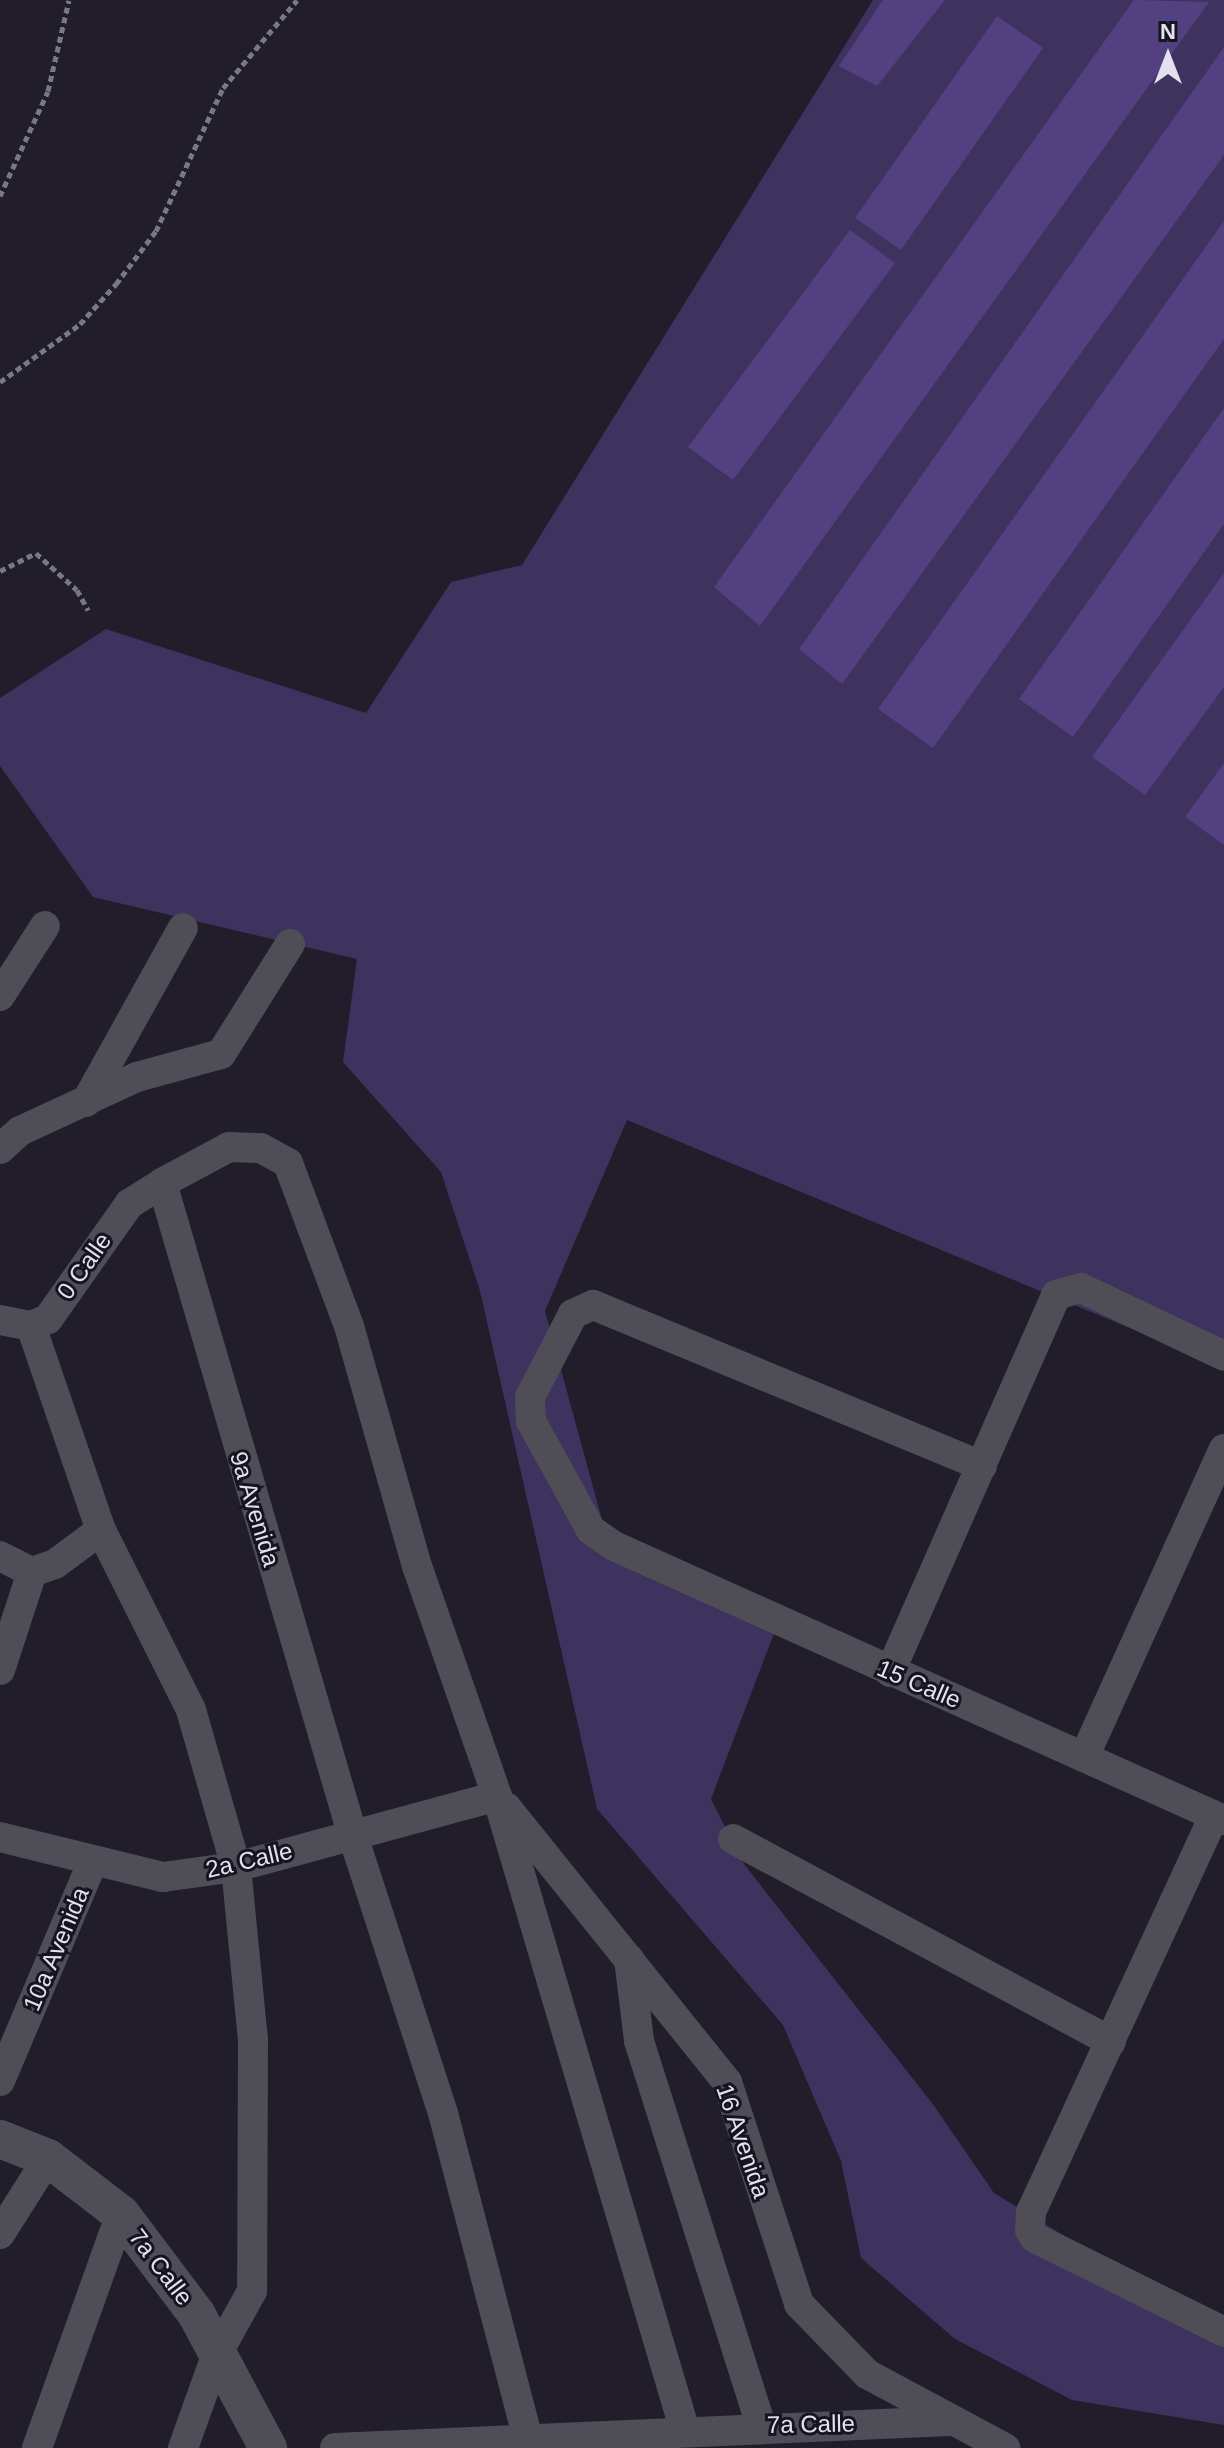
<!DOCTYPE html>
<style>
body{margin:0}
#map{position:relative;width:1224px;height:2448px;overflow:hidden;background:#211d2b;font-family:Helvetica,sans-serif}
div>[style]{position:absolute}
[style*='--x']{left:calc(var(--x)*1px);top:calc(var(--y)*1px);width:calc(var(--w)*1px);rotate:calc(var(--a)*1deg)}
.green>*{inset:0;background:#3e325f}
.building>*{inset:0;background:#524081}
.path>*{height:5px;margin-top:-2.5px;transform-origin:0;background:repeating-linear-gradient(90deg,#7b7885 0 6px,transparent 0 10px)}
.minor>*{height:30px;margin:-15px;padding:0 15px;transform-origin:15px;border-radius:15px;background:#4f4d55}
.tertiary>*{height:38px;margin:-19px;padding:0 19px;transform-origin:19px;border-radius:19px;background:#4f4d55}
span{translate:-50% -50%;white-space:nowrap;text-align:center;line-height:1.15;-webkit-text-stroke:6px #171421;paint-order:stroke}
.street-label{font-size:24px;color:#e3e1eb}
.north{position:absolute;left:1128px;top:16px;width:80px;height:80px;-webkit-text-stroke:6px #171421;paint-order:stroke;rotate:0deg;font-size:22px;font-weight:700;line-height:32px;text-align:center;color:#e3e1eb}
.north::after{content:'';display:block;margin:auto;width:28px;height:36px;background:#e3e1eb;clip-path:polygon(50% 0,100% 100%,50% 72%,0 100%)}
</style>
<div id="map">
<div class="green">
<i style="clip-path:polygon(873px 0,1224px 0,1224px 1367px,627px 1120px,545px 1311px,613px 1560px,776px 1628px,711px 1799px,744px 1864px,932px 2103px,994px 2193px,1224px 2333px,1224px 2425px,1072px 2400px,955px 2339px,861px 2258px,841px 2161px,783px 2025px,597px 1809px,480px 1291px,441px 1172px,343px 1062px,357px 959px,93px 897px,0 766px,0 698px,106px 629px,366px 713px,451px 582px,522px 565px)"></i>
</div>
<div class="building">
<i style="clip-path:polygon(883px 0,945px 0,877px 86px,839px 66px)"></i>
<i style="clip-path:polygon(1134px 0,1209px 2px,760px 626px,714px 587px)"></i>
<i style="clip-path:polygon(997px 16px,1043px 48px,901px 250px,855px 218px)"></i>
<i style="clip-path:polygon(1224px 47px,1224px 155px,842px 684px,799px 649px)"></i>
<i style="clip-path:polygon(1224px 221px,1224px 339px,933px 748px,878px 709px)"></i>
<i style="clip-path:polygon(850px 230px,895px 263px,733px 480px,688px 447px)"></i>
<i style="clip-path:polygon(1224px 408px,1224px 524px,1073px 737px,1019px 699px)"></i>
<i style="clip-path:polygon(1224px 573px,1224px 687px,1145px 795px,1092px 757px)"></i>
<i style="clip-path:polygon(1224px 763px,1224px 845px,1185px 817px)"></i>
</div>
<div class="path">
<i style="--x:0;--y:196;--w:115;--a:-65.4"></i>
<i style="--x:48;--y:91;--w:93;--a:-77"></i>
<i style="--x:0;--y:382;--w:99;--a:-35.9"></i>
<i style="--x:80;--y:324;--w:54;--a:-48"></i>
<i style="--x:116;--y:284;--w:66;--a:-53"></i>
<i style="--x:156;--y:231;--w:158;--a:-64.9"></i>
<i style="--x:223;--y:88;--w:115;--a:-49.9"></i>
<i style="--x:0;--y:571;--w:40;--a:-26.6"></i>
<i style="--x:36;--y:553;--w:55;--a:42.1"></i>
<i style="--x:77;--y:590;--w:23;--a:61"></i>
</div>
<div class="minor">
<i style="--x:0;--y:996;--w:83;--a:-57.3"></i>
<i style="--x:86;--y:1102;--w:199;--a:-60.9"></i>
<i style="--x:0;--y:1149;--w:27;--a:-42"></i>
<i style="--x:20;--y:1131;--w:129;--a:-24.8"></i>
<i style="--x:137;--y:1077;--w:87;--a:-15.3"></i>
<i style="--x:221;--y:1054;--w:130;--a:-57.9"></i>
<i style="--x:162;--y:1183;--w:677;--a:73.71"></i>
<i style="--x:352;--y:1833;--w:294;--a:72"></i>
<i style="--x:443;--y:2113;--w:337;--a:75.4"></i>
<i style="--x:0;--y:1320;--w:32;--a:11"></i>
<i style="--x:31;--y:1326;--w:18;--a:-22"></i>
<i style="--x:48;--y:1319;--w:141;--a:-54.8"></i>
<i style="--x:129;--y:1204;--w:39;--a:-32"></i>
<i style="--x:162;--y:1183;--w:76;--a:-28.2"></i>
<i style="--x:229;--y:1147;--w:32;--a:2"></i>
<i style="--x:261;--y:1148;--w:31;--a:29"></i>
<i style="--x:288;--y:1163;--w:174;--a:69.5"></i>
<i style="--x:349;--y:1326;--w:249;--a:74.2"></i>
<i style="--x:417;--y:1566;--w:244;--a:70.8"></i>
<i style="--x:497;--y:1796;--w:662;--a:73.51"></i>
<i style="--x:31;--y:1326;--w:216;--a:71.1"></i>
<i style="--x:101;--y:1530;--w:201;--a:63.4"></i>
<i style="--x:191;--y:1710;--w:163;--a:74"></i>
<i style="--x:236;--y:1867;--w:173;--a:84.4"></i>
<i style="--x:253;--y:2039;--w:252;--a:90.2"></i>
<i style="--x:252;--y:2291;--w:74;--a:119"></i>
<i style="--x:216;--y:2356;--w:98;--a:109.7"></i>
<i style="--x:982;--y:1466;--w:421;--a:-157.5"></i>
<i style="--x:593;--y:1305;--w:22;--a:156"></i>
<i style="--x:573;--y:1314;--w:93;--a:117.4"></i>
<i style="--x:530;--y:1397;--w:24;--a:88"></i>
<i style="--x:531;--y:1421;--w:124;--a:61.2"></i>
<i style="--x:591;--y:1530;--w:28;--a:35"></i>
<i style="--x:614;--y:1546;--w:669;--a:24.19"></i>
<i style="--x:0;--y:1556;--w:36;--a:27"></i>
<i style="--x:32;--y:1572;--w:24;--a:-19"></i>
<i style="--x:55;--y:1564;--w:57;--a:-36.5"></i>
<i style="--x:0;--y:1670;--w:103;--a:-71.9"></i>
<i style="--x:890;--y:1672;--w:412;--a:-66.2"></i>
<i style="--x:1056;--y:1295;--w:26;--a:-16"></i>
<i style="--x:1081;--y:1288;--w:158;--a:25.4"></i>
<i style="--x:1085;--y:1755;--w:336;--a:-65.6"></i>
<i style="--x:506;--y:1807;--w:353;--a:51.2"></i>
<i style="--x:727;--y:2082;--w:233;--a:72"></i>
<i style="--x:799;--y:2304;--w:98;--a:45.8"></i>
<i style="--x:867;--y:2374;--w:157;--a:28.2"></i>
<i style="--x:1214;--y:1816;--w:436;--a:114.8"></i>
<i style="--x:1031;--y:2212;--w:18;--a:93"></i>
<i style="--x:1030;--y:2230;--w:9;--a:58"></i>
<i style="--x:1035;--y:2238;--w:211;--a:26.4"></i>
<i style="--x:0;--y:1837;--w:168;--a:13.8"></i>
<i style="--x:163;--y:1877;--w:74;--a:-7.8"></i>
<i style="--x:236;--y:1867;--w:270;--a:-15.2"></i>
<i style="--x:733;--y:1839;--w:429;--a:28.2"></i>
<i style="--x:629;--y:1959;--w:83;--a:83"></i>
<i style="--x:639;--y:2041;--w:403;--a:72.4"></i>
<i style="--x:0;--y:2081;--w:239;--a:-67.1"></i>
<i style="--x:0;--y:2234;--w:90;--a:-57.7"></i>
<i style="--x:37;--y:2448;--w:249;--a:-70.3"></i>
<i style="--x:335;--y:2448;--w:615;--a:-2.52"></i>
</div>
<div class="tertiary">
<i style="--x:0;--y:2139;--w:52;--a:21.6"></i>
<i style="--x:48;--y:2158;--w:92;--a:37.5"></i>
<i style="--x:121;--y:2214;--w:126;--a:53"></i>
<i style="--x:197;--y:2315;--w:151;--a:61.9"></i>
</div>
<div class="street-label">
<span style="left:84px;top:1266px;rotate:-55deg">0 Calle</span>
<span style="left:255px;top:1509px;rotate:73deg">9a Avenida</span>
<span style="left:919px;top:1684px;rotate:23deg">15 Calle</span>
<span style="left:249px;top:1860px;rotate:-13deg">2a Calle</span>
<span style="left:56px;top:1949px;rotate:-67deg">10a Avenida</span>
<span style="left:743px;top:2141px;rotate:71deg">16 Avenida</span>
<span style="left:161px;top:2267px;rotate:53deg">7a Calle</span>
<span style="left:811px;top:2424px;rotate:-1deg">7a Calle</span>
</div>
<div class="north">N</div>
</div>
